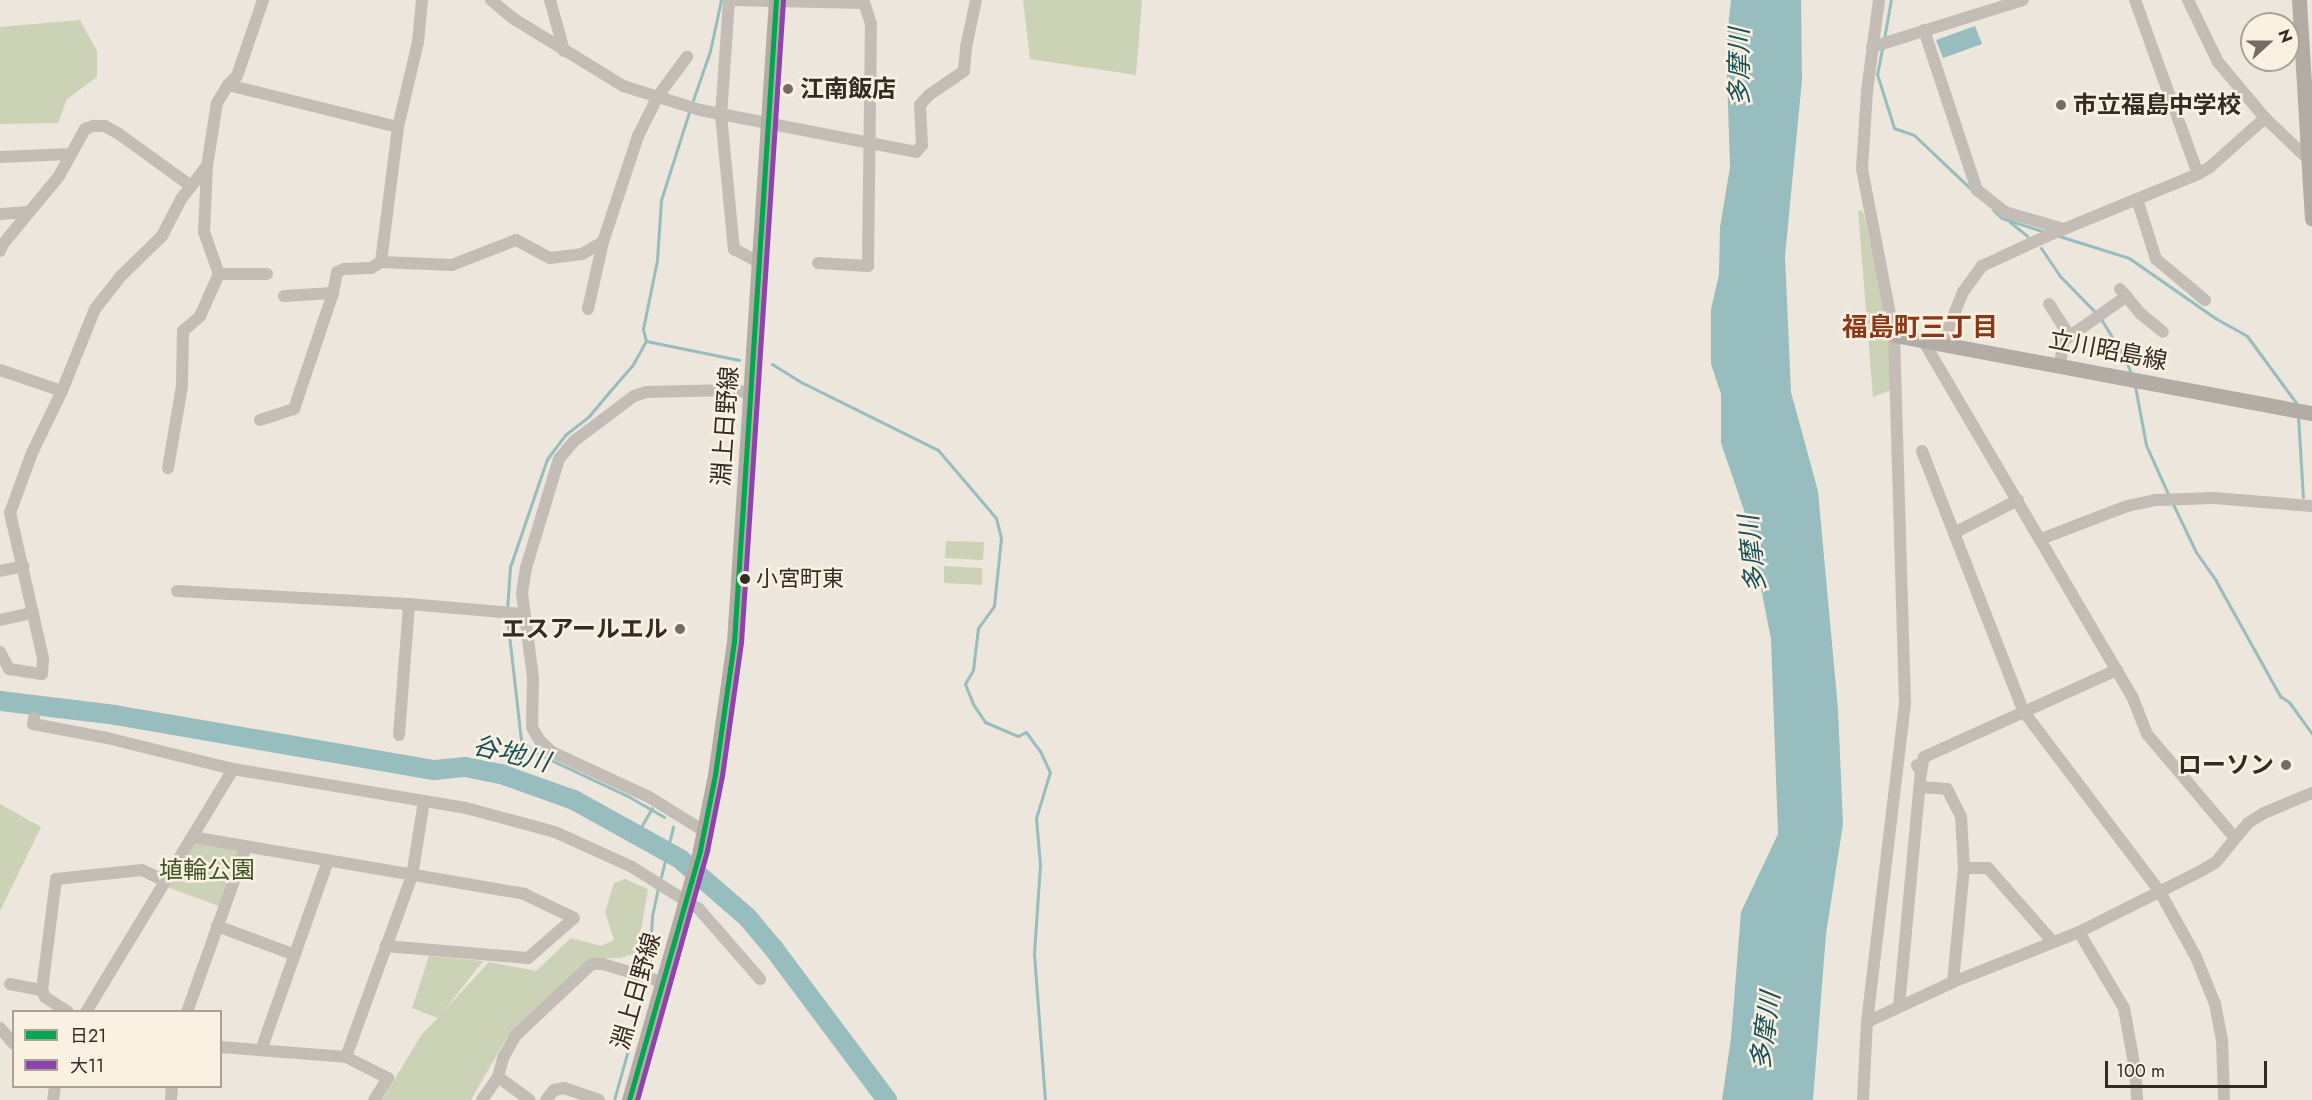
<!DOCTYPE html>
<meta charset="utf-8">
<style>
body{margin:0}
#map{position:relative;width:2312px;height:1100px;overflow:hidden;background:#ede6dc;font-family:Jost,"Noto Sans JP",sans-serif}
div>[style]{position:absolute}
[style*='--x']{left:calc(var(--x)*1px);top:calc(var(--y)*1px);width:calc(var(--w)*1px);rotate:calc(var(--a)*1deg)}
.green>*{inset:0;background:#ccd2b5}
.water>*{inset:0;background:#98bdbf}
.stream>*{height:3px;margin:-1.5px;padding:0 1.5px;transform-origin:1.5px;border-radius:1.5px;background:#98bdbf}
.river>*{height:20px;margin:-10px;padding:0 10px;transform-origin:10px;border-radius:10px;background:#98bdbf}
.minor>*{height:12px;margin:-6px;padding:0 6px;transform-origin:6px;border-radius:6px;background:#c4bdb6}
.major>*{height:15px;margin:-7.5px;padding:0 7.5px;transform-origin:7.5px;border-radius:7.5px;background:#b3aca5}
.bus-1>*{height:4.5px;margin:-2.25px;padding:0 2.25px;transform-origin:2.25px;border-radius:2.25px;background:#00a651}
.bus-2>*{height:4.5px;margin:-2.25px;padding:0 2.25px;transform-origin:2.25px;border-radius:2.25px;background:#8e44ad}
.dots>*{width:16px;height:16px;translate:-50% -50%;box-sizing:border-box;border:3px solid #faf1e2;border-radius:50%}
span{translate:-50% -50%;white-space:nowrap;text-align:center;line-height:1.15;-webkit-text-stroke:5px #faf1e2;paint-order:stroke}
.bus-label{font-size:22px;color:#352b25}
.left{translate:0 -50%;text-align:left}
.poi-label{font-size:24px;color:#352b25;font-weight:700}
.right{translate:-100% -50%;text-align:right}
.street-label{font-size:24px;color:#352b25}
.park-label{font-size:24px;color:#415527}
.water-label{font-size:26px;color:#175159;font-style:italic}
.neighbourhood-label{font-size:26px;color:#8a3918;font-weight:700}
.legend{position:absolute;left:12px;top:1010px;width:210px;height:78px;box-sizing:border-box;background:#faf1e2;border:2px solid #aba296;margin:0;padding:8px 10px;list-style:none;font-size:18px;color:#352b25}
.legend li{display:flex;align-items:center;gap:12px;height:30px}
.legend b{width:30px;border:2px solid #aba296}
.north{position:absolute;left:2240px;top:12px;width:60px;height:60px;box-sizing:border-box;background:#faf1e2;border:2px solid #aba296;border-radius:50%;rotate:69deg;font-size:16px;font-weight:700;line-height:24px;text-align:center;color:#352b25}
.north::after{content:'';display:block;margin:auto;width:21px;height:27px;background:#756c65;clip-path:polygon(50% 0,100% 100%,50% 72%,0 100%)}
.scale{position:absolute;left:2105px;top:1061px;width:162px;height:27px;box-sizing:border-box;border:3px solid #352b25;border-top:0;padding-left:8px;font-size:18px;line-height:21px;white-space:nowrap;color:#352b25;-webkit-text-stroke:4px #faf1e2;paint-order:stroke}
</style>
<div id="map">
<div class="green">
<i style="clip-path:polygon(1023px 0,1142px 0,1136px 75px,1030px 59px)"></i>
<i style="clip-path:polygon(80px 20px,97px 51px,97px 77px,67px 99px,58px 123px,0 124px,0 27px)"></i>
<i style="clip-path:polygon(1858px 210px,1863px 211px,1890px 331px,1891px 390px,1873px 397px)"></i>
<i style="clip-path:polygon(946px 541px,984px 542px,983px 560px,945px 558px)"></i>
<i style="clip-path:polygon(944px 566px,982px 568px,982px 585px,944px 583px)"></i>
<i style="clip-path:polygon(0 804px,41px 827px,0 911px)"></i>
<i style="clip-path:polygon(192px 837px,246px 847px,224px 908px,162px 885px)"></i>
<i style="clip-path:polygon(625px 879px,648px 889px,637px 953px,620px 958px,594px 958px,507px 1037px,471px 1100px,382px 1100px,422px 1034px,438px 1018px,412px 1008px,429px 956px,483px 961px,443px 1012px,489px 962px,536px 971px,571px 938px,601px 946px,614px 940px,605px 912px,614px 883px)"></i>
</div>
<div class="water">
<i style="clip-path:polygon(1731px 0,1801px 0,1802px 80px,1785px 256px,1791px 392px,1818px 491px,1838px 709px,1843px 824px,1826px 934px,1813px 1100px,1722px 1100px,1731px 1038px,1741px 912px,1778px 834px,1771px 639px,1748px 522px,1721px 443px,1721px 394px,1711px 364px,1711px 309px,1719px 275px,1720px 227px,1730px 167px,1726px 45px)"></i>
<i style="clip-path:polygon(1975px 26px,1982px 44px,1943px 58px,1936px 40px)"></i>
</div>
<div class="stream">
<i style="--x:1884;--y:39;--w:40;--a:-80"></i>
<i style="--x:1882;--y:49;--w:25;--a:101"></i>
<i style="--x:1877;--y:74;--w:57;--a:72.5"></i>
<i style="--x:1894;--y:128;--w:21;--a:19"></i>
<i style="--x:1914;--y:135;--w:79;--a:43.5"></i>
<i style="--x:692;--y:103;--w:55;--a:-70.9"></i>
<i style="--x:710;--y:51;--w:52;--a:-77.8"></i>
<i style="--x:1993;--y:210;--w:12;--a:42"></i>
<i style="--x:2002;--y:218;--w:45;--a:18"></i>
<i style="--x:2010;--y:222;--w:22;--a:39"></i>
<i style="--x:2059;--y:236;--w:73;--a:17.4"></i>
<i style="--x:2129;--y:258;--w:105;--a:34.9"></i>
<i style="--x:2215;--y:318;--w:37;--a:29"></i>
<i style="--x:2247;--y:336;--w:84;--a:53.7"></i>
<i style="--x:2041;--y:248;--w:32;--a:56"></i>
<i style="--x:2059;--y:275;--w:54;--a:45.7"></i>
<i style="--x:2101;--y:319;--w:46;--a:58.4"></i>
<i style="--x:2125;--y:358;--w:17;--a:69"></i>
<i style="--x:646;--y:341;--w:12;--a:-104"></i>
<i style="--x:643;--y:329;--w:70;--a:-78.5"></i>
<i style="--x:657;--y:260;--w:60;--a:-86.2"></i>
<i style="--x:661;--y:200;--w:96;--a:-72.3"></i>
<i style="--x:646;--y:341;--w:95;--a:11.5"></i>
<i style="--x:772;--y:364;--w:36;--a:32"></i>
<i style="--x:803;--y:383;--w:151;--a:26.4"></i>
<i style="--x:938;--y:450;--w:89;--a:49.5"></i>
<i style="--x:996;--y:518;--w:21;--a:76"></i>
<i style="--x:1001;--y:538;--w:68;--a:95.9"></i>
<i style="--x:994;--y:606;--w:27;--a:126"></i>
<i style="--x:978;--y:628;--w:42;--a:96.8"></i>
<i style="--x:973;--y:670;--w:16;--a:120"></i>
<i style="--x:965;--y:684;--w:22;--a:68"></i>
<i style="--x:973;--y:704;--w:22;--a:56"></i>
<i style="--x:985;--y:722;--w:36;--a:23"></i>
<i style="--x:1018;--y:736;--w:9;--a:-27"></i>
<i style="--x:1026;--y:732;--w:24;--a:54"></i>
<i style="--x:1040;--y:751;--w:23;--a:65"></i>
<i style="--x:1050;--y:772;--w:48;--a:106.9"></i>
<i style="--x:1036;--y:818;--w:47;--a:85.1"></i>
<i style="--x:1040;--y:865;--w:89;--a:93.9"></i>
<i style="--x:1034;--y:954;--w:146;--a:85.7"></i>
<i style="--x:2135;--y:386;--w:60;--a:79.4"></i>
<i style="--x:2146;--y:445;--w:56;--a:65.7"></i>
<i style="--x:2298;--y:416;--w:81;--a:86.5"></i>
<i style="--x:2172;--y:502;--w:55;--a:64.4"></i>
<i style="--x:2196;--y:552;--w:35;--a:55"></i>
<i style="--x:2216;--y:581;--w:132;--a:60.9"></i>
<i style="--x:2280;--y:696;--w:11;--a:34"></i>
<i style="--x:2289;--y:702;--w:39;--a:54"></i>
<i style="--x:507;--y:610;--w:43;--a:-86"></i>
<i style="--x:510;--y:567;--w:114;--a:-71.1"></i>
<i style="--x:547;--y:459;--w:30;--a:-53"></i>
<i style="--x:565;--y:435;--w:31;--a:-38"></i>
<i style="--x:589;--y:416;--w:33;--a:-50"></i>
<i style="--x:610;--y:391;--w:33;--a:-49"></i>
<i style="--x:632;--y:366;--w:29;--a:-61"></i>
<i style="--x:507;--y:617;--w:124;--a:83.5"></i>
<i style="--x:521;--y:740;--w:18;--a:43"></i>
<i style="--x:534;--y:752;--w:102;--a:25.1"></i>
<i style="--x:626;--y:795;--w:44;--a:30.1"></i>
<i style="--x:637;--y:834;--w:30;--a:-60"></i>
<i style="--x:660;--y:881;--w:56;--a:-76.5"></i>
<i style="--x:649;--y:975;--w:59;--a:-87.1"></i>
<i style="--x:652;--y:916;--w:30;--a:-78"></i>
<i style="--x:614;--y:1100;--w:123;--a:-74.4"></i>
</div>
<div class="river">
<i style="--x:0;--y:701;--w:116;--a:6.9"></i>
<i style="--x:115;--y:715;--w:325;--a:9.8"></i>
<i style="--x:435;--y:770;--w:30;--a:-6"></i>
<i style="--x:465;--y:767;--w:37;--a:11"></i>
<i style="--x:501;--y:774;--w:77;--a:19.6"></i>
<i style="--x:574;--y:800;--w:121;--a:29.1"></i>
<i style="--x:680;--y:859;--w:90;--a:40.9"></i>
<i style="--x:748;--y:918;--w:40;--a:50"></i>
<i style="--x:774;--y:949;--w:189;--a:53.2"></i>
</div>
<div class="minor">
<i style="--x:491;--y:0;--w:26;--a:40"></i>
<i style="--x:511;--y:17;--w:132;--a:31.6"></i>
<i style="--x:623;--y:86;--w:81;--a:17.3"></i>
<i style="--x:700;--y:110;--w:220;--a:11"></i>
<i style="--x:916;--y:152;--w:9;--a:-49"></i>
<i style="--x:922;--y:145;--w:40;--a:-92.9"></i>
<i style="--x:920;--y:105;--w:13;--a:-48"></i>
<i style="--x:929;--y:95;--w:42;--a:-34.4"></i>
<i style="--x:964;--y:71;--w:24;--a:-85"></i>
<i style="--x:966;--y:47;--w:48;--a:-78"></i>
<i style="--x:550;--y:0;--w:53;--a:74.6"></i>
<i style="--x:729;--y:0;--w:135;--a:1.3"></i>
<i style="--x:2135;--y:0;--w:185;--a:70.1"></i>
<i style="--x:2188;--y:0;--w:69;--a:64.2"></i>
<i style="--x:2218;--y:62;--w:73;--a:50"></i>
<i style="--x:729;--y:1;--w:114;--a:94"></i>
<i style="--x:721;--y:115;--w:135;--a:84.5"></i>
<i style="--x:734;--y:249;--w:27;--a:28"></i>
<i style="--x:1924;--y:30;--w:169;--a:71.7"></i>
<i style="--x:1977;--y:190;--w:36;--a:38"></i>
<i style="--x:2005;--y:212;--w:61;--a:16.1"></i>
<i style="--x:1872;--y:47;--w:158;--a:-17.3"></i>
<i style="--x:228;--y:85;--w:175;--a:13.9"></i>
<i style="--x:0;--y:157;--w:71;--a:-2.4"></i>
<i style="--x:2137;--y:199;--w:63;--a:72.4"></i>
<i style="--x:2156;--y:259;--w:64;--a:39.9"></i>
<i style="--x:0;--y:214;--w:29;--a:-4"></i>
<i style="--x:0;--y:251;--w:8;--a:-67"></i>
<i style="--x:3;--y:244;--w:88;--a:-50.5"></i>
<i style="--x:59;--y:176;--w:54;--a:-61"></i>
<i style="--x:85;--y:129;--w:9;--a:-21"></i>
<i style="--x:93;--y:126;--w:12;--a:0"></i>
<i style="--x:105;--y:126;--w:16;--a:30"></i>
<i style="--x:119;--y:134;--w:89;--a:35.8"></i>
<i style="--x:381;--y:262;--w:136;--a:-82.8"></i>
<i style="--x:398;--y:127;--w:87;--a:-76.8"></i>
<i style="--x:418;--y:42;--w:42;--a:-84.6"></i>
<i style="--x:818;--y:263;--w:50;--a:3.4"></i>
<i style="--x:868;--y:266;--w:242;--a:-89.3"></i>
<i style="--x:871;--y:24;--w:22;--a:-108"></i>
<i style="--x:219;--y:274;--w:48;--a:0"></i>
<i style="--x:2120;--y:289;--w:33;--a:50"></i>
<i style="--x:2141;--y:314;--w:28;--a:39"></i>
<i style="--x:284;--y:296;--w:49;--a:-3.5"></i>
<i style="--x:2049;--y:304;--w:30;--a:57"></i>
<i style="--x:2065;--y:329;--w:35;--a:98"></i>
<i style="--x:588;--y:309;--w:69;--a:-77.4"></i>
<i style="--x:603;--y:242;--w:112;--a:-71.7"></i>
<i style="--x:638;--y:136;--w:45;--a:-63.4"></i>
<i style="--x:658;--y:96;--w:49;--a:-53.4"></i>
<i style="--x:1921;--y:337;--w:416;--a:59.6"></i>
<i style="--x:2132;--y:696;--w:41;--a:68.5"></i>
<i style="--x:2147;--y:734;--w:136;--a:49.8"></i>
<i style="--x:2063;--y:341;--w:78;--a:-35.1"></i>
<i style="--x:1943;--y:342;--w:54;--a:-68.2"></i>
<i style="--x:1963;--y:292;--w:32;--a:-54"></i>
<i style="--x:1982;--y:266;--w:72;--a:-24.8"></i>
<i style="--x:2047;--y:236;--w:163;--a:-22.3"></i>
<i style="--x:2198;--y:174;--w:14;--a:-30"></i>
<i style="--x:2210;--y:167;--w:74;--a:-41.7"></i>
<i style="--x:2265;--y:118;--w:59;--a:43.6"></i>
<i style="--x:0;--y:370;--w:65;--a:18.7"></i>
<i style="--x:260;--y:420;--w:36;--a:-18"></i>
<i style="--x:294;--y:409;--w:122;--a:-71.4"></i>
<i style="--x:333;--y:293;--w:21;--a:-79"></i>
<i style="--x:337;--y:272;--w:8;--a:-23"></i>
<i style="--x:344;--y:269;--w:27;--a:-2"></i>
<i style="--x:371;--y:268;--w:12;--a:-31"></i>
<i style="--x:381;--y:262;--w:71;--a:2.4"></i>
<i style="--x:452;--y:265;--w:69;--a:-21.3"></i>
<i style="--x:516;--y:240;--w:38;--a:28"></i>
<i style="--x:550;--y:258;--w:32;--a:-7"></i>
<i style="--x:582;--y:254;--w:24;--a:-30"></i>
<i style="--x:1922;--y:451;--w:280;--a:68.7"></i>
<i style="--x:2024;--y:712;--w:226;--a:52.9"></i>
<i style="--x:2160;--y:892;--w:74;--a:61"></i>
<i style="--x:2196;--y:957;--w:51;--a:68"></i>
<i style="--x:2215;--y:1004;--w:36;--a:79"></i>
<i style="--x:2222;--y:1039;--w:61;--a:88.1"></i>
<i style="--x:168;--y:468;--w:83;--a:-80.3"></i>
<i style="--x:182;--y:386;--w:55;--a:-89"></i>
<i style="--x:183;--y:331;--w:23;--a:-41"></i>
<i style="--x:200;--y:316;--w:46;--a:-65.7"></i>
<i style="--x:219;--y:274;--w:45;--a:-109.7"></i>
<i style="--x:204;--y:232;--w:66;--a:-87.4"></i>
<i style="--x:1954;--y:533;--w:72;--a:-27.3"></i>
<i style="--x:2041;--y:539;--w:92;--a:-21"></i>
<i style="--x:2127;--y:506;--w:30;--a:-12"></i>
<i style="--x:2156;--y:500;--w:58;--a:-2"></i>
<i style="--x:2214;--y:498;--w:98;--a:4.7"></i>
<i style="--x:0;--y:571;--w:24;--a:-12"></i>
<i style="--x:177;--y:591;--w:232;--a:3.2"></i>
<i style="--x:409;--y:604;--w:114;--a:5"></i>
<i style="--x:0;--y:620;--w:34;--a:-12"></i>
<i style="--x:0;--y:652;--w:19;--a:62"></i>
<i style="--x:9;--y:669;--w:33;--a:9"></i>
<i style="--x:42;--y:674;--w:16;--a:-86"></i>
<i style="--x:43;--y:658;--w:149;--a:-102.8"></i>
<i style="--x:10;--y:513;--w:64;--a:-69.9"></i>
<i style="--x:32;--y:453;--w:69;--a:-64.2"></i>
<i style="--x:62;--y:391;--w:88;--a:-68.1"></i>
<i style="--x:95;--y:309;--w:42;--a:-51.8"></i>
<i style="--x:121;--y:276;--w:57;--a:-44.3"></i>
<i style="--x:162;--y:236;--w:42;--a:-62.8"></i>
<i style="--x:181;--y:199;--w:42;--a:-51.8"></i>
<i style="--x:207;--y:166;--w:64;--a:-81"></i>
<i style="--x:217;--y:103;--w:21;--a:-59"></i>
<i style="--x:228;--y:85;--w:13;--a:-45"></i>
<i style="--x:237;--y:76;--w:80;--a:-71.1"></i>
<i style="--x:34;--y:718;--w:6;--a:99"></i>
<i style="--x:33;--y:724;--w:75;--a:10.7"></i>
<i style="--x:107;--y:738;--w:130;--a:13.8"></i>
<i style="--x:233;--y:769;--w:236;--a:9.5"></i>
<i style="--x:466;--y:808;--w:92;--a:15.1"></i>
<i style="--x:555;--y:832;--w:85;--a:24.4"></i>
<i style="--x:632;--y:867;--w:79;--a:32.1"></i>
<i style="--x:699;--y:909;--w:93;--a:48.9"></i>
<i style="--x:399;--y:735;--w:131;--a:-85.6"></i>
<i style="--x:1921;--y:772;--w:15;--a:-79"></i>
<i style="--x:1924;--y:757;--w:212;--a:-24.3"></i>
<i style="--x:1920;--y:787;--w:27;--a:4"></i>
<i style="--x:1947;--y:789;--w:31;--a:63"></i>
<i style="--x:1961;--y:817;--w:51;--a:86.6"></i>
<i style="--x:704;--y:831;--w:65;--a:-148.3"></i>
<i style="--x:649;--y:797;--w:107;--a:-155.1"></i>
<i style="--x:552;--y:752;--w:16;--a:-137"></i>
<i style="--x:540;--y:741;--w:16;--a:-120"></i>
<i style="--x:532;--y:727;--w:49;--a:-88.8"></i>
<i style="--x:533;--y:678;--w:86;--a:-97.4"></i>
<i style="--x:522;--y:593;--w:25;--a:-81"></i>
<i style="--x:526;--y:568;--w:114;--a:-73.2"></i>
<i style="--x:559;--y:459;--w:23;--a:-50"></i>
<i style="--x:574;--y:441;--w:75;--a:-36.9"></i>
<i style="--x:634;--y:396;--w:13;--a:-18"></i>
<i style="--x:646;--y:392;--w:86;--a:-1.3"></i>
<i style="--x:732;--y:390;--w:19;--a:9"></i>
<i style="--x:192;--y:837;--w:337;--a:9.7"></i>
<i style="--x:524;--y:894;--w:55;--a:25.6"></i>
<i style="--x:574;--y:918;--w:61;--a:139"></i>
<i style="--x:528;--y:958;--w:143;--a:-175.2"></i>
<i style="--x:217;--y:926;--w:83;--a:20.4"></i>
<i style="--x:2079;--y:932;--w:88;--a:59.4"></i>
<i style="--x:2124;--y:1008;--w:62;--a:79.8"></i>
<i style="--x:2135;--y:1069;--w:31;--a:86"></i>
<i style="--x:1953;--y:982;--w:115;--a:-84.5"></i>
<i style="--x:1964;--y:868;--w:24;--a:0"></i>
<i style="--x:1988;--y:868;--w:98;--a:48.7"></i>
<i style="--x:10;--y:984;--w:33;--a:11"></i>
<i style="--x:1899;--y:1007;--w:236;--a:-84.7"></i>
<i style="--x:1921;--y:772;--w:8;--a:-120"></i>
<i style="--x:68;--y:1012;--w:27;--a:-147"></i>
<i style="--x:45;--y:997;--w:8;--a:-113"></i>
<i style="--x:42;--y:990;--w:112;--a:-82.8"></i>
<i style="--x:56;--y:879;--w:86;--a:-6"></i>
<i style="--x:142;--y:870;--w:25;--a:26"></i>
<i style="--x:86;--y:1012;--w:284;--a:-58.8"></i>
<i style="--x:187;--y:1012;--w:175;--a:-70.3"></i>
<i style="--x:1867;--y:1022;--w:95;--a:-24.9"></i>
<i style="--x:1953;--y:982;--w:136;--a:-21.6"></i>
<i style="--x:2079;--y:932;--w:136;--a:-26.6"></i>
<i style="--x:2201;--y:871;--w:17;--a:-31"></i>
<i style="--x:2216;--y:862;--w:50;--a:-50.6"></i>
<i style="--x:2248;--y:823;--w:19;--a:-32"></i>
<i style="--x:2264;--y:813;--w:52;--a:-22.6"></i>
<i style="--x:0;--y:1028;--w:21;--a:49"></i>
<i style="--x:220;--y:1047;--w:126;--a:4.5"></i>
<i style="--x:346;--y:1057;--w:47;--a:26.6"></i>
<i style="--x:388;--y:1078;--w:26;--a:122"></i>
<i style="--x:261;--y:1050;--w:201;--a:-70.5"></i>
<i style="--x:346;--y:1057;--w:193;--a:-70"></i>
<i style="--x:412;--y:876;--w:76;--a:-80.9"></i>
<i style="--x:498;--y:1077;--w:39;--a:36"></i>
<i style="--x:53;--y:1100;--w:14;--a:-82"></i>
<i style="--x:171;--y:1100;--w:14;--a:-86"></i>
<i style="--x:482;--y:1100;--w:28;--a:-55"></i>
<i style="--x:498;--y:1077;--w:20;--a:-75"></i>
<i style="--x:503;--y:1058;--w:26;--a:-61"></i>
<i style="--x:516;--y:1035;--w:104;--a:-43.1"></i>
<i style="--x:592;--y:964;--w:11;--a:0"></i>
<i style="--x:603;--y:964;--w:62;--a:17"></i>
<i style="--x:546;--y:1100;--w:13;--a:-51"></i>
<i style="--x:554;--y:1090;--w:10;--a:-11"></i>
<i style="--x:564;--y:1088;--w:37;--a:19"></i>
<i style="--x:1863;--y:1100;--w:78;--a:-87.1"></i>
<i style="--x:1867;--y:1022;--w:320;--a:-83.2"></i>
<i style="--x:1905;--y:704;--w:369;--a:-91.7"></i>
<i style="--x:1894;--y:335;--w:169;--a:-100.9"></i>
<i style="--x:1862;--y:169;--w:78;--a:-86.3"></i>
<i style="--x:1867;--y:91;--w:92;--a:-82.5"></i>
</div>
<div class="major">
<i style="--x:2299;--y:0;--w:219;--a:86.6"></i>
<i style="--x:1894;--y:335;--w:425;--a:10.6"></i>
<i style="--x:629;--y:1100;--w:260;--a:-74.1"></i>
<i style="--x:700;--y:850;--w:76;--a:-78.7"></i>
<i style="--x:715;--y:775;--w:134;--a:-81.9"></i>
<i style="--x:734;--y:642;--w:643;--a:-86.26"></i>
</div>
<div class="bus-1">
<i style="--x:629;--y:1100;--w:260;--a:-74.1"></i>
<i style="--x:700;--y:850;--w:76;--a:-78.7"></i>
<i style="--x:715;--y:775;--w:134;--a:-81.9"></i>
<i style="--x:734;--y:642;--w:643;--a:-86.26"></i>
</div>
<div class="bus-2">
<i style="--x:637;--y:1100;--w:259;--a:-74.3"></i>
<i style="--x:707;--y:851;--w:76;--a:-78.7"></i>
<i style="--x:722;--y:776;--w:134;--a:-81.9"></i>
<i style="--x:741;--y:643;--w:644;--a:-86.26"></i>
</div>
<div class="dots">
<i style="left:788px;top:89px;background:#756c65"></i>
<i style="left:2061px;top:105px;background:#756c65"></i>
<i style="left:745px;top:579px;background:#352b25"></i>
<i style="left:680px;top:629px;background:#756c65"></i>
<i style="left:2286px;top:765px;background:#756c65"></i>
</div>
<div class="bus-label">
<span class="left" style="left:756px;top:579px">小宮町東</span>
</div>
<div class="poi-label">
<span class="left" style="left:800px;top:89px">江南飯店</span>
<span class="left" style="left:2073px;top:105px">市立福島中学校</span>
<span class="right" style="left:668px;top:629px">エスアールエル</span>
<span class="right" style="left:2274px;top:765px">ローソン</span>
</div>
<div class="street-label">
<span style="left:2108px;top:350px;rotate:11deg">立川昭島線</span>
<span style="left:725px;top:426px;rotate:-86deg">淵上日野線</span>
<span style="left:636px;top:991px;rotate:-74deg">淵上日野線</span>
</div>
<div class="park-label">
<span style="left:207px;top:870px">埴輪公園</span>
</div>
<div class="water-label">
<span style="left:1740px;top:67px;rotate:-90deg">多摩川</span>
<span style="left:1753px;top:554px;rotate:-96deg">多摩川</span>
<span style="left:511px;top:754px;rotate:14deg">谷地川</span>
<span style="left:1766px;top:1031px;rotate:-82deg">多摩川</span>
</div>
<div class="neighbourhood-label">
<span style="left:1920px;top:328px">福島町三丁目</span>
</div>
<ul class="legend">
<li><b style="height:8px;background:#00a651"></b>日21</li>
<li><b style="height:8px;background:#8e44ad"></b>大11</li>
</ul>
<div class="north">N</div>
<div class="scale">100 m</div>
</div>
